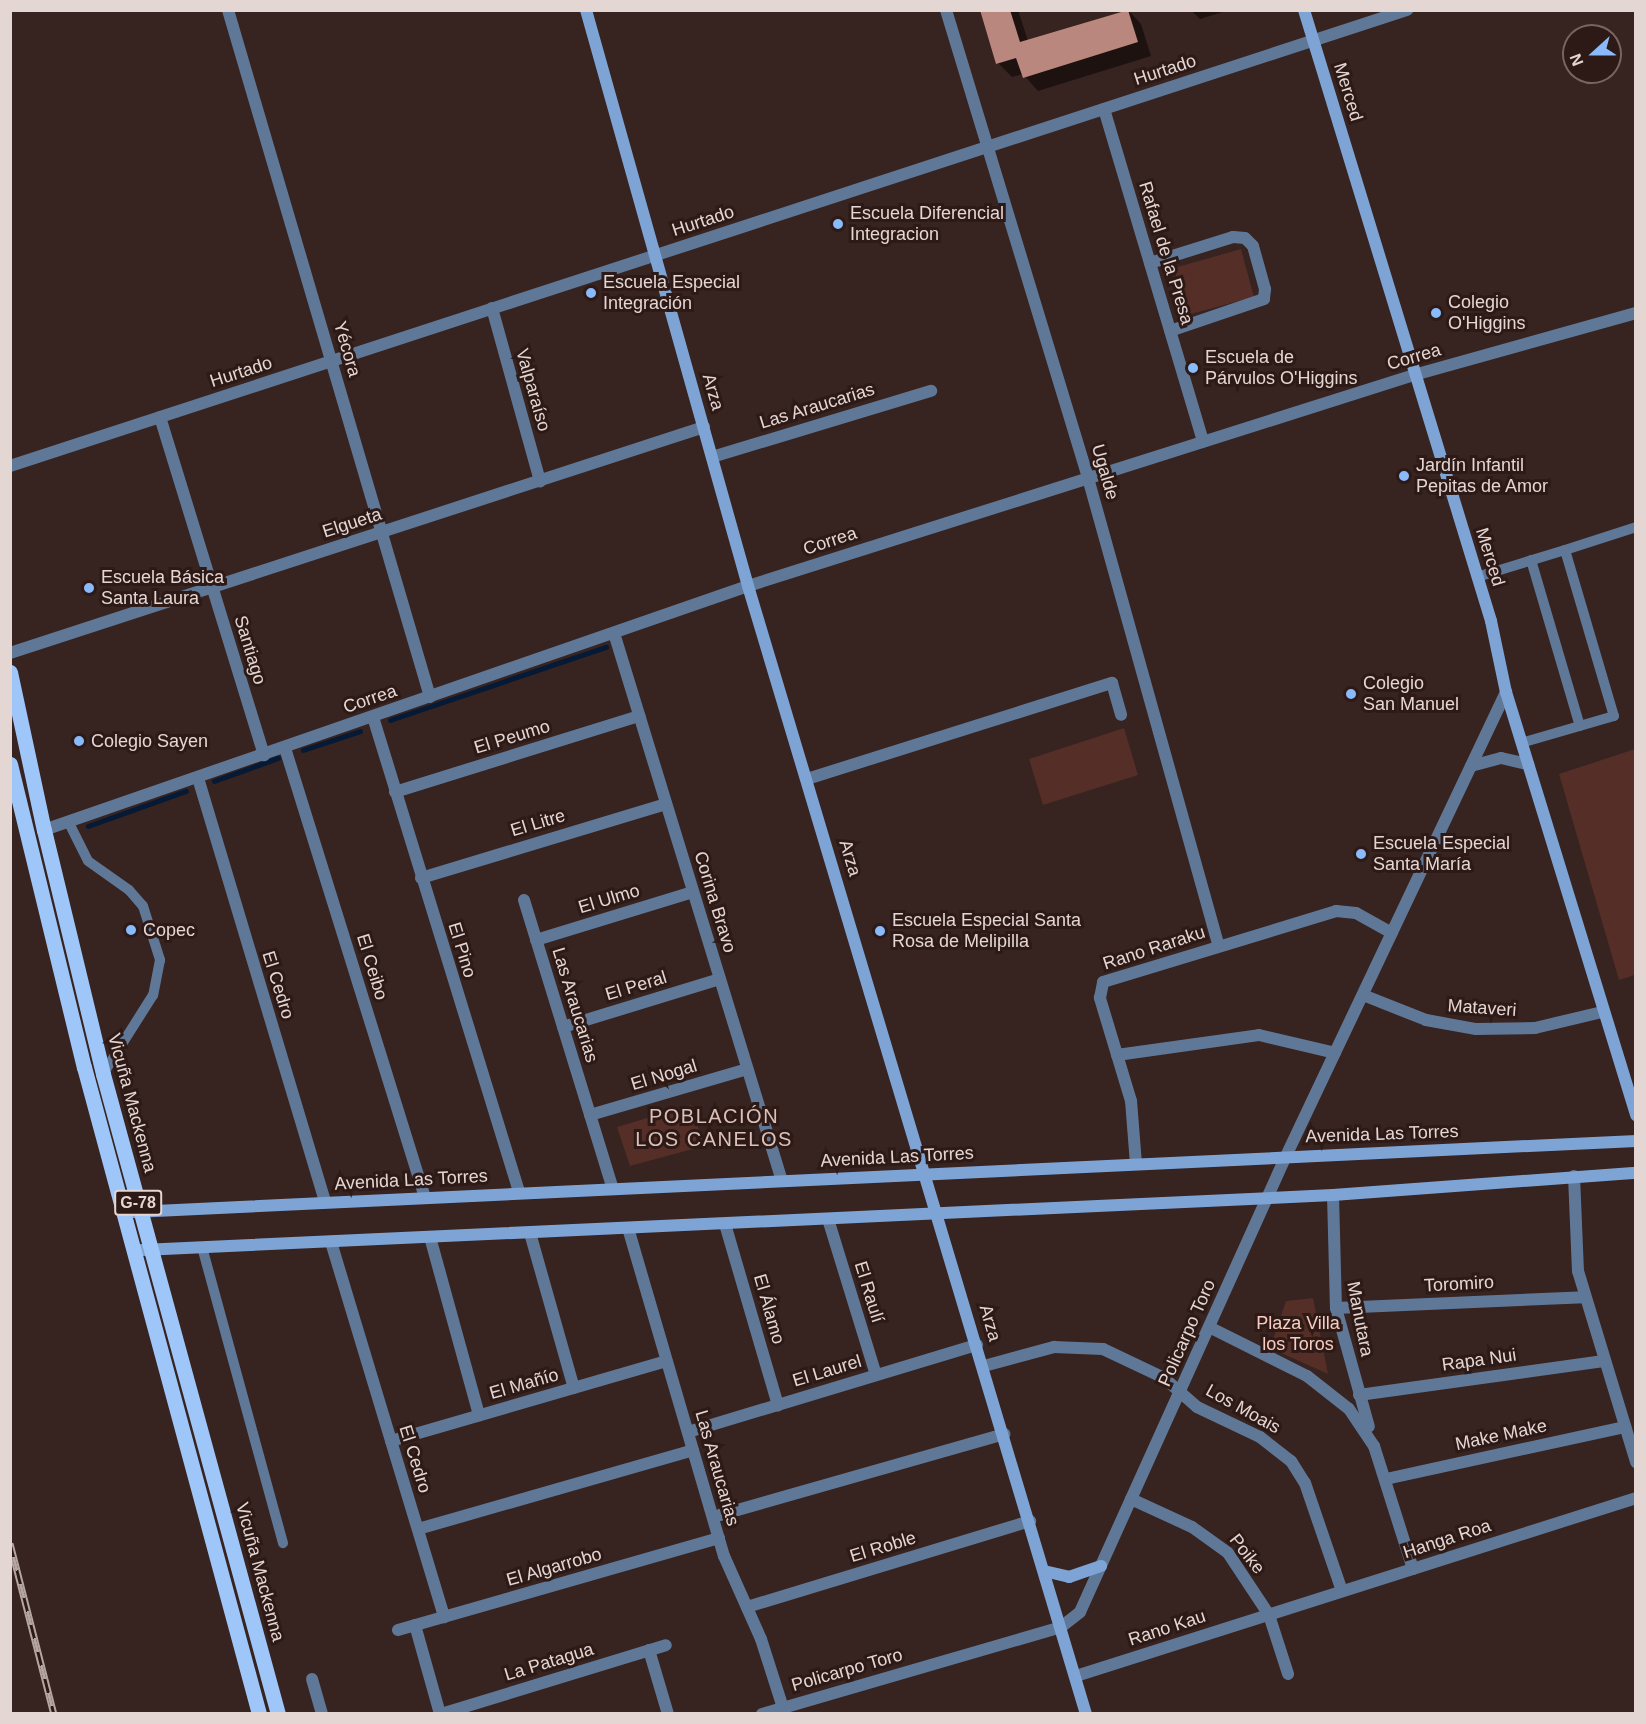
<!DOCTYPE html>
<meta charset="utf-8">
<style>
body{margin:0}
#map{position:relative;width:1646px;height:1724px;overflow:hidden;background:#37231f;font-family:Helvetica,sans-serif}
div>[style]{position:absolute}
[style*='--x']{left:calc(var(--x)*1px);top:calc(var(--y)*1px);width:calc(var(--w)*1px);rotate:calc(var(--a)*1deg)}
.green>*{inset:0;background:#542e27}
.shadow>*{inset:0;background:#0007}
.stream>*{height:5px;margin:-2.5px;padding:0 2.5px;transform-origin:2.5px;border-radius:2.5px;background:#041a37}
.building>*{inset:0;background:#b9877d}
.lane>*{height:10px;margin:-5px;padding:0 5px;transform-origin:5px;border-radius:5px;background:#607897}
.street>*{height:12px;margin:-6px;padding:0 6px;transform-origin:6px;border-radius:6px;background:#607897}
.secondary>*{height:12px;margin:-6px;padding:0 6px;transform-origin:6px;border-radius:6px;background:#7ea4d6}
.primary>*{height:15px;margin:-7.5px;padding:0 7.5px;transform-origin:7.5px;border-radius:7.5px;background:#9fc6f9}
.rail>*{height:7px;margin-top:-3.5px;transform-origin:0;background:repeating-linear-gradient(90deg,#2d1a16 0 14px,#b5a6a2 0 28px);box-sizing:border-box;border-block:2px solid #b5a6a2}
.dots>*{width:16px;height:16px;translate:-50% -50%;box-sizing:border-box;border:3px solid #2d1a16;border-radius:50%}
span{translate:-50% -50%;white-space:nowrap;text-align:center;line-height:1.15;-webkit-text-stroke:6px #2d1a16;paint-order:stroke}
.shield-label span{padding:2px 4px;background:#2d1a16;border:2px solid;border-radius:4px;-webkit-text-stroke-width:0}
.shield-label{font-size:16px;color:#e4d6d3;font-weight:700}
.street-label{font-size:18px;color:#e4d6d3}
.poi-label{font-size:18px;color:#e4d6d3}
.left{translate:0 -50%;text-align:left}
.park-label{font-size:18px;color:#facbc1}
.neighbourhood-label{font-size:20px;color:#dbc0ba;letter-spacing:1.5px}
.frame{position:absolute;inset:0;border:12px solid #e4d6d3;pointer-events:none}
.north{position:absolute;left:1562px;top:24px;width:60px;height:60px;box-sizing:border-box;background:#2d1a16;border:2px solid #766562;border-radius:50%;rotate:249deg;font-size:16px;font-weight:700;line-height:24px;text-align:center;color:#e4d6d3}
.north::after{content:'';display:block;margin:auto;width:21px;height:27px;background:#88bafc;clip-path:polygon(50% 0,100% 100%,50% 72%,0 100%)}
</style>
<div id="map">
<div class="green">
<i style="clip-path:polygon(1241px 249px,1254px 297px,1187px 315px,1174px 268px)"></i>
<i style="clip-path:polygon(1124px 728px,1138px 775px,1043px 805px,1029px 759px)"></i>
<i style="clip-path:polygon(1635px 749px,1635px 975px,1619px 980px,1559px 774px)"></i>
<i style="clip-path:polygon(691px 1105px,704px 1146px,630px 1166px,617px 1127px)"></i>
<i style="clip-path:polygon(1313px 1298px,1328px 1374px,1270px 1348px,1286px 1301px)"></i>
</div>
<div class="shadow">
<i style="clip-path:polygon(981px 10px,1018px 10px,1028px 41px,1128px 10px,1141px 24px,1151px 56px,1038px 91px,1023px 74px,1012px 77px,998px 63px)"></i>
<i style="clip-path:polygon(1191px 10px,1229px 10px,1200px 19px)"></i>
</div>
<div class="stream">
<i style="--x:390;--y:720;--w:228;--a:-18.7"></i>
<i style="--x:303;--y:750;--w:60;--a:-18.4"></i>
<i style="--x:214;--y:781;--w:68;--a:-19.8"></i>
<i style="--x:88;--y:826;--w:104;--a:-19.7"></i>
</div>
<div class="building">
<i style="clip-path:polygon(980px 10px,1010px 10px,1020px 42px,1128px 10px,1138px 42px,1023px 78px,1016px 58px,996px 64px)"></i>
</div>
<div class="lane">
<i style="--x:1565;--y:550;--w:75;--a:-17.9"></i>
<i style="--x:1531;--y:560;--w:173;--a:73.6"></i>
<i style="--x:1477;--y:577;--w:92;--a:-17.1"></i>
<i style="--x:1565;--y:550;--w:173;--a:73.6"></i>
<i style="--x:1614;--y:716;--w:97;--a:163.8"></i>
<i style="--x:69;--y:823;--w:42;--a:63.4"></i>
<i style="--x:88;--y:861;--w:50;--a:35.3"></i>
<i style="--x:129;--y:890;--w:21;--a:49"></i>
<i style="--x:143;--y:906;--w:57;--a:72.5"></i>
<i style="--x:160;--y:960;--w:36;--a:101"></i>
<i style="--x:153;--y:995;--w:93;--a:122.3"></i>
<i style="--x:202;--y:1247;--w:307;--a:74.7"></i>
</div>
<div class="street">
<i style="--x:228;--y:10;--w:716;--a:73.61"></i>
<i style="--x:946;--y:10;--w:489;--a:73.1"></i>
<i style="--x:1088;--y:478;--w:486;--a:74.4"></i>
<i style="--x:1104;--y:109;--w:347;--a:73.4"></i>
<i style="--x:1150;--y:263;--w:87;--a:-17.4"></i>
<i style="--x:1233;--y:237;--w:12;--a:5"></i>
<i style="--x:1245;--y:238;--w:11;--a:45"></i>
<i style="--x:1253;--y:246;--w:45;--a:74.4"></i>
<i style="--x:1265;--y:289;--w:10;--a:96"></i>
<i style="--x:1264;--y:299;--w:99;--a:161.2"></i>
<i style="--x:492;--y:308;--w:180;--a:74.5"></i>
<i style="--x:160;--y:417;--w:354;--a:72.9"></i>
<i style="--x:712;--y:457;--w:229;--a:-16.8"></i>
<i style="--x:10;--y:466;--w:1470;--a:-18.08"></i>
<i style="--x:614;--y:633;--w:573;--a:72.96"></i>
<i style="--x:10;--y:653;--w:730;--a:-18.04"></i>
<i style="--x:373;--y:717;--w:498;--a:72.9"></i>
<i style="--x:285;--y:748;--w:471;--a:72.7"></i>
<i style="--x:1471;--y:766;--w:31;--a:-15"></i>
<i style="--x:1501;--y:758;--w:28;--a:13"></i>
<i style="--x:198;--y:778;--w:443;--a:73.3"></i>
<i style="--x:807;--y:779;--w:320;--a:-17.5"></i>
<i style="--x:1112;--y:683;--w:33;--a:74"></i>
<i style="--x:395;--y:792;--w:256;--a:-17.3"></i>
<i style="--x:44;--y:830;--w:745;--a:-19.12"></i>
<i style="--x:748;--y:586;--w:699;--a:-17.58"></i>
<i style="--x:1414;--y:375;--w:230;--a:-15.6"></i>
<i style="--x:421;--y:878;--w:256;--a:-16.8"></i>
<i style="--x:524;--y:900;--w:302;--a:72.9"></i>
<i style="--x:536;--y:940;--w:164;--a:-17"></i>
<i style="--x:1363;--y:995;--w:68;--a:21.6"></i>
<i style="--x:1426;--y:1020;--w:51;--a:10.2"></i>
<i style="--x:1476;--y:1029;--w:59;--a:-1"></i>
<i style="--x:1535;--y:1028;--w:69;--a:-13.4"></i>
<i style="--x:563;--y:1027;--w:164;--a:-17"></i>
<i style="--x:1117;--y:1055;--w:143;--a:-8"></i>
<i style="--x:1259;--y:1035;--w:78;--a:13.3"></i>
<i style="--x:590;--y:1115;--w:164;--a:-16.3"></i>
<i style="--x:1136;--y:1164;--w:63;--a:-94.5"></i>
<i style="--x:1131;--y:1101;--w:108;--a:-106.8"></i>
<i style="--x:1100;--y:998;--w:16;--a:-79"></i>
<i style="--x:1103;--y:982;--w:244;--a:-16.9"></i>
<i style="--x:1336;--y:911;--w:20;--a:6"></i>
<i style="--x:1356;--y:913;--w:41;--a:29.1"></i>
<i style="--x:1574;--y:1176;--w:95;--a:87.6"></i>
<i style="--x:1578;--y:1271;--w:200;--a:73.1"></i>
<i style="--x:1333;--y:1195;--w:113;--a:88.5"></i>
<i style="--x:1336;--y:1308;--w:123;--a:74.5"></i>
<i style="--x:828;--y:1219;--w:163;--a:72.9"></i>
<i style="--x:725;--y:1224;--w:189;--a:73.7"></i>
<i style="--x:628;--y:1228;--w:342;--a:73.7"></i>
<i style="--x:724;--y:1556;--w:91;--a:66"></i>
<i style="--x:761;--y:1639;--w:79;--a:72.3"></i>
<i style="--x:530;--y:1233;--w:161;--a:74.2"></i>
<i style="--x:430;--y:1237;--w:185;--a:74.6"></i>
<i style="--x:331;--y:1242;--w:392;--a:73.2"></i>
<i style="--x:1336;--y:1308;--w:248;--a:-2.5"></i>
<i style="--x:1209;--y:1327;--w:110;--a:26.6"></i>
<i style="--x:1307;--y:1376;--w:53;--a:38.2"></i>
<i style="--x:1349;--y:1409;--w:45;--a:56"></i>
<i style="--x:1374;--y:1446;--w:129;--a:72.4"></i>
<i style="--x:984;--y:1366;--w:73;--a:-15.2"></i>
<i style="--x:1054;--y:1347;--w:49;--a:2.3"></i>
<i style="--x:1103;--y:1349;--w:68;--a:25.4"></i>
<i style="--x:1164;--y:1378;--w:44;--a:41.3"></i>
<i style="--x:1197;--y:1407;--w:70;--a:25.5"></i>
<i style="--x:1260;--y:1437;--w:39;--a:38"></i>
<i style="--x:1291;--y:1461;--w:26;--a:58"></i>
<i style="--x:1305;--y:1483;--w:114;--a:71.1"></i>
<i style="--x:1359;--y:1395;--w:247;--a:-7.9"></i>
<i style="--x:688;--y:1432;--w:302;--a:-16.8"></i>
<i style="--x:391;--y:1441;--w:287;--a:-16.2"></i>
<i style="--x:1386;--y:1479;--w:245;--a:-12.3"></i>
<i style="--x:1131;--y:1499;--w:67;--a:24.7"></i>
<i style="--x:1192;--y:1527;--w:44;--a:35.8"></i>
<i style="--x:1228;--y:1553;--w:74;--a:56.5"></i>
<i style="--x:1269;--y:1615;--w:62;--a:72.1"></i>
<i style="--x:713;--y:1517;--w:303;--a:-15.9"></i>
<i style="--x:418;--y:1529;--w:286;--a:-16"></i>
<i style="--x:747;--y:1607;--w:296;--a:-16.9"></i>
<i style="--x:415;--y:1625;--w:92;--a:74.3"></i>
<i style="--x:398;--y:1630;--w:334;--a:-16"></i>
<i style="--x:649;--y:1650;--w:67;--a:73.5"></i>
<i style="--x:1076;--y:1676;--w:588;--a:-17.63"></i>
<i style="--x:312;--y:1679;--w:36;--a:74"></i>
<i style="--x:441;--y:1714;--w:235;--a:-17"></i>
<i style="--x:762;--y:1714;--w:311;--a:-16.2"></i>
<i style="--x:1061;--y:1627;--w:24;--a:-38"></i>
<i style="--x:1080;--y:1612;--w:500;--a:-65.69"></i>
<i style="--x:1286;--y:1156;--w:514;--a:-64.63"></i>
</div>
<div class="secondary">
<i style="--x:586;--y:10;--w:598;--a:74.29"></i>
<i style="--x:748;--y:586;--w:1178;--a:73.32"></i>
<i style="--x:1304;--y:10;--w:639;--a:72.98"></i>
<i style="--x:1491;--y:621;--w:73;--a:78.1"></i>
<i style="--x:1506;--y:692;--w:443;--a:72.9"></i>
<i style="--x:134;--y:1212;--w:1504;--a:-2.71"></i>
<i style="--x:142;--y:1250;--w:1192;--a:-2.64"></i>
<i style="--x:1333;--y:1195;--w:304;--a:-4.2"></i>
<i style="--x:1044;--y:1571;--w:26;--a:13"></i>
<i style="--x:1069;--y:1577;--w:34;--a:-19"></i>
</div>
<div class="primary">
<i style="--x:10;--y:672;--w:162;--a:77.9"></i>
<i style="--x:44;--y:830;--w:251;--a:76.4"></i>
<i style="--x:103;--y:1074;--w:663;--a:74.71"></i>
<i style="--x:10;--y:764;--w:312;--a:76.3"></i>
<i style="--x:84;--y:1067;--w:670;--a:74.86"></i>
</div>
<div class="rail">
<i style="--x:10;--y:1543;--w:177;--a:75.6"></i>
</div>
<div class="dots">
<i style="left:838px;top:224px;background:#88bafc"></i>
<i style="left:591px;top:293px;background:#88bafc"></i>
<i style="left:1436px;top:313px;background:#88bafc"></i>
<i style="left:1193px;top:368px;background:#88bafc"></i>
<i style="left:1404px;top:476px;background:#88bafc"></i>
<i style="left:89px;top:588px;background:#88bafc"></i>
<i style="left:1351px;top:694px;background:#88bafc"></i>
<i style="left:79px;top:741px;background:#88bafc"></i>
<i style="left:1361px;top:854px;background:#88bafc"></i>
<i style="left:131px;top:930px;background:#88bafc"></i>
<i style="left:880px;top:931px;background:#88bafc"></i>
</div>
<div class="shield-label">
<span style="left:138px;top:1203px">G-78</span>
</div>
<div class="street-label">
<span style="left:1165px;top:70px;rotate:-18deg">Hurtado</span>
<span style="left:1348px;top:92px;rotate:73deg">Merced</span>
<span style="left:703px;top:221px;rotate:-18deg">Hurtado</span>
<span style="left:1166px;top:253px;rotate:73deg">Rafael de la Presa</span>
<span style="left:347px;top:349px;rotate:74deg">Yécora</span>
<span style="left:1414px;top:357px;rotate:-16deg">Correa</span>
<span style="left:241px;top:372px;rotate:-18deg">Hurtado</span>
<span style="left:533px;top:390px;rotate:74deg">Valparaíso</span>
<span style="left:713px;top:392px;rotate:74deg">Arza</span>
<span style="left:817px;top:406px;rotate:-17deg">Las Araucarias</span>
<span style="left:1105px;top:472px;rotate:74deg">Ugalde</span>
<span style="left:352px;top:523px;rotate:-18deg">Elgueta</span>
<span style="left:830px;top:541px;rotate:-18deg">Correa</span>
<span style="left:1490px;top:557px;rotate:73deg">Merced</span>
<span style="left:250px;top:650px;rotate:73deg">Santiago</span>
<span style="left:370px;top:699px;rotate:-19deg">Correa</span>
<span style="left:512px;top:737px;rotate:-17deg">El Peumo</span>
<span style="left:538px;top:823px;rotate:-17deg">El Litre</span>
<span style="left:850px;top:858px;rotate:73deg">Arza</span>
<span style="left:609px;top:899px;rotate:-17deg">El Ulmo</span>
<span style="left:715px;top:902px;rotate:73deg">Corina Bravo</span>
<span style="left:1154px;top:948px;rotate:-18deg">Rano Raraku</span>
<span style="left:462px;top:950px;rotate:73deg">El Pino</span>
<span style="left:372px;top:967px;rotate:73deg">El Ceibo</span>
<span style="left:278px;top:985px;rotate:73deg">El Cedro</span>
<span style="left:636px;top:986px;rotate:-17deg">El Peral</span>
<span style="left:575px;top:1005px;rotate:73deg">Las Araucarias</span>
<span style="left:1482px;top:1008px;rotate:4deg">Mataveri</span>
<span style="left:664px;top:1075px;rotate:-17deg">El Nogal</span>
<span style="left:132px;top:1103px;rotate:75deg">Vicuña Mackenna</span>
<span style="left:1382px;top:1134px;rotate:-2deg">Avenida Las Torres</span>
<span style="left:897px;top:1157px;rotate:-3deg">Avenida Las Torres</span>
<span style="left:411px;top:1180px;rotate:-3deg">Avenida Las Torres</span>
<span style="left:1459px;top:1284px;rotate:-3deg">Toromiro</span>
<span style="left:869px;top:1292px;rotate:73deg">El Raulí</span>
<span style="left:769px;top:1309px;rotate:74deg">El Álamo</span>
<span style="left:1360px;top:1319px;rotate:79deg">Manutara</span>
<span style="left:990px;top:1323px;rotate:74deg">Arza</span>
<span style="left:1187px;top:1333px;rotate:-66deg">Policarpo Toro</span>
<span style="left:1479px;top:1360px;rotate:-8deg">Rapa Nui</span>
<span style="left:827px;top:1371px;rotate:-17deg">El Laurel</span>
<span style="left:524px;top:1384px;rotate:-16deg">El Mañío</span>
<span style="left:1243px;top:1409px;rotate:29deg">Los Moais</span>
<span style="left:1501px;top:1435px;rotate:-12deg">Make Make</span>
<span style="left:415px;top:1459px;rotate:73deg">El Cedro</span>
<span style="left:717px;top:1468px;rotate:74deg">Las Araucarias</span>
<span style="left:1447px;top:1539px;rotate:-18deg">Hanga Roa</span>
<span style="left:883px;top:1547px;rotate:-17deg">El Roble</span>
<span style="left:1247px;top:1554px;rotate:52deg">Poike</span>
<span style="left:554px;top:1567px;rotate:-16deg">El Algarrobo</span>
<span style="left:260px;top:1572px;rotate:75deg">Vicuña Mackenna</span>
<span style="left:1167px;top:1628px;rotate:-18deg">Rano Kau</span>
<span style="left:549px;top:1662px;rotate:-17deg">La Patagua</span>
<span style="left:847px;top:1670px;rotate:-16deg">Policarpo Toro</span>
</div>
<div class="poi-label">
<span class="left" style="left:850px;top:224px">Escuela Diferencial<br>Integracion</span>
<span class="left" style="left:603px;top:293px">Escuela Especial<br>Integración</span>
<span class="left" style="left:1448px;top:313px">Colegio<br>O'Higgins</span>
<span class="left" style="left:1205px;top:368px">Escuela de<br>Párvulos O'Higgins</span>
<span class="left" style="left:1416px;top:476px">Jardín Infantil<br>Pepitas de Amor</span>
<span class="left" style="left:101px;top:588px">Escuela Básica<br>Santa Laura</span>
<span class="left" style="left:1363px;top:694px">Colegio<br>San Manuel</span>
<span class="left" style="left:91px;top:741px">Colegio Sayen</span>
<span class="left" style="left:1373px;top:854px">Escuela Especial<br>Santa María</span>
<span class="left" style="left:892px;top:931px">Escuela Especial Santa<br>Rosa de Melipilla</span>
<span class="left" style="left:143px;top:930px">Copec</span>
</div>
<div class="park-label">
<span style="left:1298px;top:1334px">Plaza Villa<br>los Toros</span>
</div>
<div class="neighbourhood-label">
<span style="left:714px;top:1128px">POBLACIÓN<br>LOS CANELOS</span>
</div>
<div class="frame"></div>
<div class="north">N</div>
</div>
